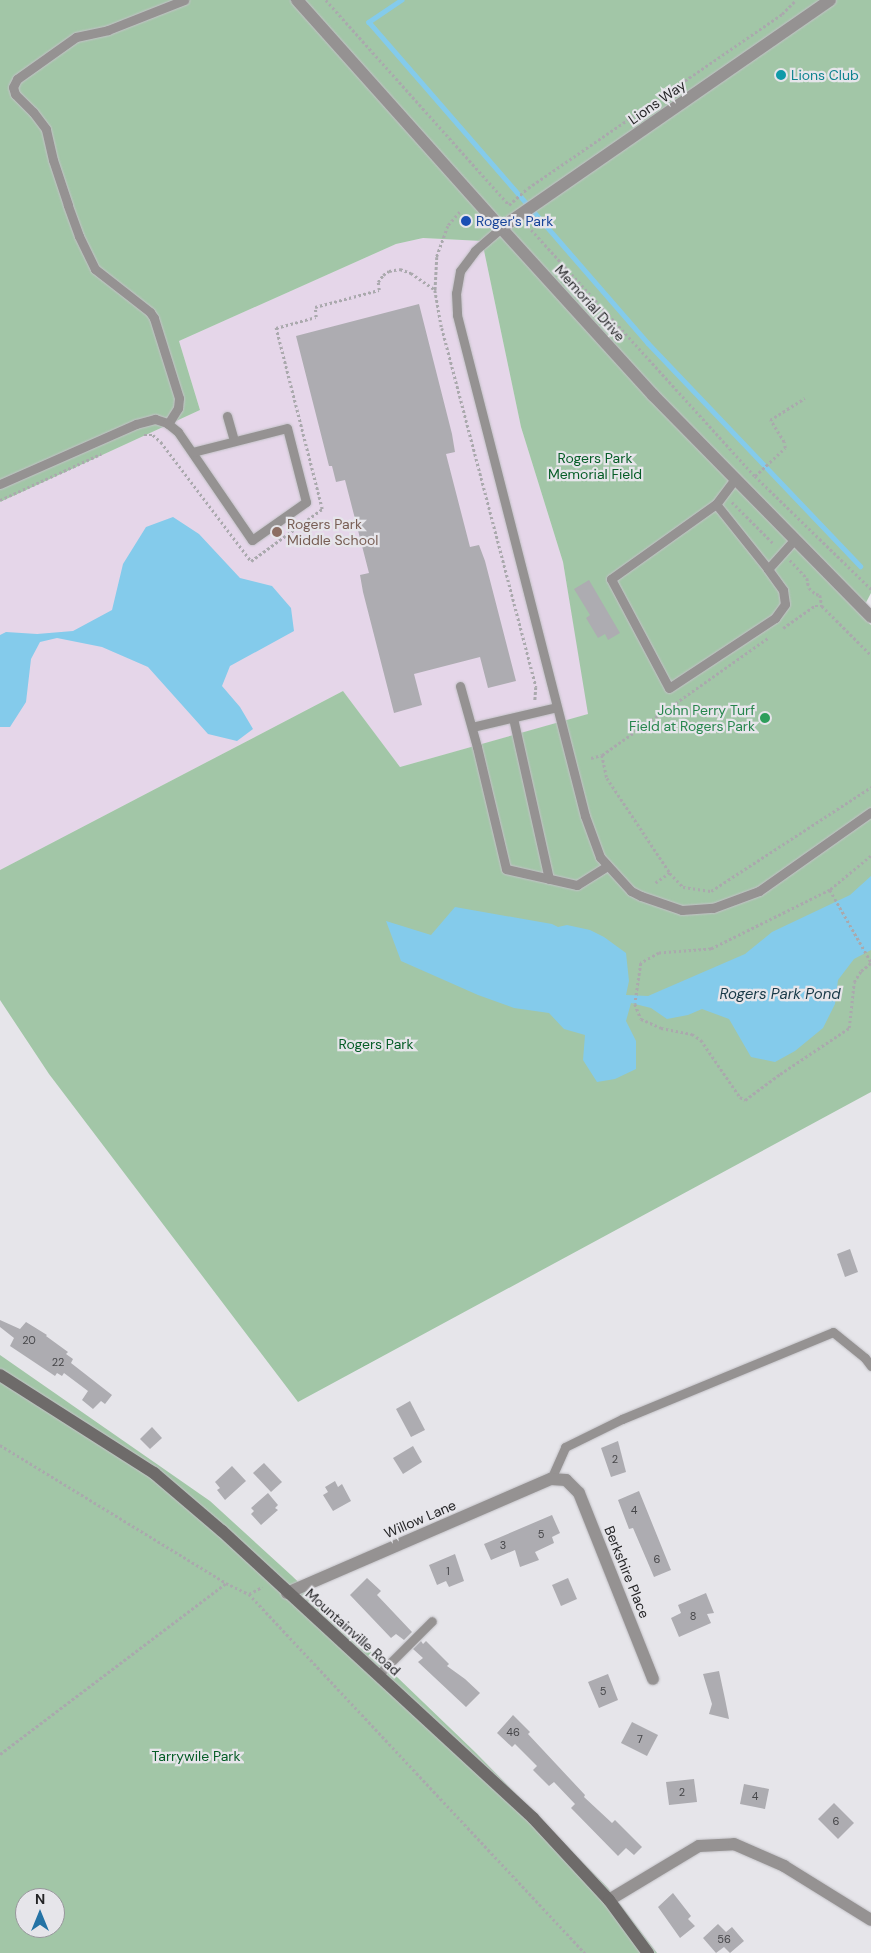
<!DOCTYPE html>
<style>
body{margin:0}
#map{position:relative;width:871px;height:1953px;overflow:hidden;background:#e6e5ea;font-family:"DM Sans",sans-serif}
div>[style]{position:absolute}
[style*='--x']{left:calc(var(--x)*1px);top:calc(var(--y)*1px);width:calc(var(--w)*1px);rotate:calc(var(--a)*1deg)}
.education>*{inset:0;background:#e5d6e9}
.green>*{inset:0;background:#a2c6a7}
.water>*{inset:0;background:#84cbeb}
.stream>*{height:4.5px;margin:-2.25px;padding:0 2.25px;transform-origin:2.25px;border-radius:2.25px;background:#84cbeb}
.building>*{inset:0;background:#adacb1}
.path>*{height:2.5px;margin-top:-1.25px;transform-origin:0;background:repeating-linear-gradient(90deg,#aaa9ad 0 2.5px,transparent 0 5px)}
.roads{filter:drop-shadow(0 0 1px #c3c2c7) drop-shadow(0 0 1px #c3c2c7)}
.lane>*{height:9px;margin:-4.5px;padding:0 4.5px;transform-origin:4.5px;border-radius:4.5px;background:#959292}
.street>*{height:12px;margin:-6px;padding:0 6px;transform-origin:6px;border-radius:6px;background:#959292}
.secondary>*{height:12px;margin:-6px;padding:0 6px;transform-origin:6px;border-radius:6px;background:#6e6b6a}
.dots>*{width:14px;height:14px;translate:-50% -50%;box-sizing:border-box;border:2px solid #e6e5ea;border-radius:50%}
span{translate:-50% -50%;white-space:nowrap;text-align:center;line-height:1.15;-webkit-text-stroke:4.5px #e6e5ea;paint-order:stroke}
.number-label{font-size:11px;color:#464649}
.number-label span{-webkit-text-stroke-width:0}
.culture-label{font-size:14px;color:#0d838f}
.left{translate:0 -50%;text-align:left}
.street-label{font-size:14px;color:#242426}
.transit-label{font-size:14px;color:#164399}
.park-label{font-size:14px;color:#055c26}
.education-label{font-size:14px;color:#785e54}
.leisure-label{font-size:14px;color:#27864d}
.right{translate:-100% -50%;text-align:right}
.water-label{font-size:15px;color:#183947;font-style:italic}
.north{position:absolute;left:15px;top:1888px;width:50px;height:50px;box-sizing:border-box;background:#e6e5ea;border:1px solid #98989c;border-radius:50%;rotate:0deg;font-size:14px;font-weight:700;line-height:20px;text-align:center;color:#242426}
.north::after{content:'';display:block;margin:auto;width:18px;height:22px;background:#2573a5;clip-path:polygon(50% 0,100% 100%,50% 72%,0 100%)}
</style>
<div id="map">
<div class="education">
<i style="clip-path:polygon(423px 238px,482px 241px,521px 427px,563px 562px,589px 714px,400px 767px,343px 691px,0 870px,0 502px,200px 410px,179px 341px,396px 244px)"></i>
</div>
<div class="green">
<i style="clip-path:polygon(0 0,871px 0,871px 593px,860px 614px,871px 625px,871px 1092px,298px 1402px,49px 1074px,0 1000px,0 870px,343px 691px,400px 767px,588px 714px,563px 562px,521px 427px,482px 241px,423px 238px,396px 244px,179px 341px,200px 410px,0 502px)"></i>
<i style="clip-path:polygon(evenodd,0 1355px,210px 1501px,291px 1575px,476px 1753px,608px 1888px,657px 1953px,0 1953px,0 1355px,25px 1898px,55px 1898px,55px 1928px,25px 1928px,25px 1898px)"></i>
</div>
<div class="water">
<i style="clip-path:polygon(173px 517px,199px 534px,240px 578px,272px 586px,291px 608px,294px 631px,230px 666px,222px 686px,240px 707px,253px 729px,237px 741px,208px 734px,148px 667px,102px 647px,57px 638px,40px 642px,31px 659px,26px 702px,10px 727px,0 727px,0 635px,6px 632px,37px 634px,73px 631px,112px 610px,123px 564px,146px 527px)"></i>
<i style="clip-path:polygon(871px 876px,871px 950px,854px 959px,838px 980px,835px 1004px,823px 1028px,795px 1051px,775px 1062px,751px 1057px,729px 1019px,702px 1009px,688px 1015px,667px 1019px,651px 1008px,631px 1003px,626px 1021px,636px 1041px,636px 1069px,615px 1079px,597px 1082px,583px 1060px,585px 1035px,564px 1029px,549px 1013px,514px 1008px,478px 995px,401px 961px,386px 921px,431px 935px,455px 907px,552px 924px,558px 927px,567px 925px,590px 930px,604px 937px,626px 953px,629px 981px,626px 995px,648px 996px,745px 954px,772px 932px,850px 895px)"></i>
</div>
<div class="stream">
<i style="--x:402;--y:0;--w:40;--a:146"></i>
<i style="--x:369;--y:22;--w:425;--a:49"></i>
<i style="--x:648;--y:343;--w:308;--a:46.4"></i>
</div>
<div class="building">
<i style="clip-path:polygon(419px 304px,452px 434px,455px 452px,446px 454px,470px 547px,479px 545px,485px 561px,516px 681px,488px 688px,480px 657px,414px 674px,422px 705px,394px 713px,363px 592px,360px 575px,369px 573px,345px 480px,336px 482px,332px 466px,329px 466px,296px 336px)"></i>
<i style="clip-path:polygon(589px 580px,620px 633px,608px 640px,605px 634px,598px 638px,586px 618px,590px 615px,574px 589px)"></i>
<i style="clip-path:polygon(850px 1249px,858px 1272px,845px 1277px,837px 1254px)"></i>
<i style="clip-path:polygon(0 1320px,20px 1329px,26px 1322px,47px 1335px,46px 1336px,68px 1352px,66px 1354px,73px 1359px,71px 1363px,112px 1395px,105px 1404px,101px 1401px,93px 1409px,82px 1400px,88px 1391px,64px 1373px,62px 1376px,57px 1373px,55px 1376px,10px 1346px,14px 1338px,0 1327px)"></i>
<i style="clip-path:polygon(410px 1401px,425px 1430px,411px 1437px,396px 1409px)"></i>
<i style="clip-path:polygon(152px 1427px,162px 1438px,150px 1449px,140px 1439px)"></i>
<i style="clip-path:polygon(618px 1441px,626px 1472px,611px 1477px,601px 1448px)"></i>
<i style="clip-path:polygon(413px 1446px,422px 1462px,403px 1474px,393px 1458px)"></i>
<i style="clip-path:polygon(264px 1463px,282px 1482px,271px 1492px,253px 1473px)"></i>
<i style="clip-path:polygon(232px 1466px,246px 1481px,225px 1500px,217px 1490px,220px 1488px,215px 1482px)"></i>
<i style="clip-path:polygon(335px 1481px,338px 1487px,342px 1484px,351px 1501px,333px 1511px,323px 1495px,328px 1492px,325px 1487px)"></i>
<i style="clip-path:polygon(639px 1491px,671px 1570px,654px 1577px,633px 1528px,629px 1529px,618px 1500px)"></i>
<i style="clip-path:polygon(268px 1493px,278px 1505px,275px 1508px,278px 1510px,261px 1525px,251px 1514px,254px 1511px,251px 1508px)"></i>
<i style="clip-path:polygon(552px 1515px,560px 1533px,552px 1537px,554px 1543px,535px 1552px,539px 1560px,520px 1567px,515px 1550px,491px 1560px,484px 1544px)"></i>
<i style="clip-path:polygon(455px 1554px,464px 1581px,449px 1587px,446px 1581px,437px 1585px,429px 1565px)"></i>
<i style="clip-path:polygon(367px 1578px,381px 1591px,377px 1595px,412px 1632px,404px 1640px,396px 1634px,391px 1638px,350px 1595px)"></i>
<i style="clip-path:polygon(568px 1578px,577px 1599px,561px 1606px,552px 1585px)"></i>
<i style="clip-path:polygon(706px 1593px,714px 1613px,707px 1614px,711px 1623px,679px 1637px,671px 1618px,681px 1613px,678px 1605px)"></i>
<i style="clip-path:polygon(421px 1641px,423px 1644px,426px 1641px,449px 1664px,447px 1666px,465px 1679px,480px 1693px,466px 1707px,418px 1662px,423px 1658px,413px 1649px)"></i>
<i style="clip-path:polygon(719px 1671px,725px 1699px,729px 1719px,709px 1714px,712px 1704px,703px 1674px)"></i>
<i style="clip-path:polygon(608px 1674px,618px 1700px,599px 1708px,588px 1682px)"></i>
<i style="clip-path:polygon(513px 1715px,530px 1732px,528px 1734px,585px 1795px,584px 1797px,612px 1823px,615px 1820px,642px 1847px,634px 1855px,626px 1848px,618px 1856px,571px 1808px,575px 1804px,554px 1782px,549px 1786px,533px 1770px,537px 1766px,515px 1744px,512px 1747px,497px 1733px)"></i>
<i style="clip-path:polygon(632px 1722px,658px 1735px,647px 1756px,621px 1743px)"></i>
<i style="clip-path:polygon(694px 1779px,697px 1802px,669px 1805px,666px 1782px)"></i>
<i style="clip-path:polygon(744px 1784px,769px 1789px,765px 1809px,740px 1804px)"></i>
<i style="clip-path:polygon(834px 1803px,854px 1823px,838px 1839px,818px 1819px)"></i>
<i style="clip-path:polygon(673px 1893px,691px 1916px,688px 1919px,695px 1926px,680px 1938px,658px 1907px)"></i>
<i style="clip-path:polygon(718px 1924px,726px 1932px,732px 1927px,744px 1941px,730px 1953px,724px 1947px,716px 1953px,703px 1938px)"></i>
</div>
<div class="path">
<i style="--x:326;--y:0;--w:275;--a:48.2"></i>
<i style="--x:509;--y:205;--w:25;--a:-42"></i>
<i style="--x:528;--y:188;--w:308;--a:-34.4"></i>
<i style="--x:782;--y:14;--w:20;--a:-45"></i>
<i style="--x:460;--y:212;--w:18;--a:131"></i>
<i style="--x:448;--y:226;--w:33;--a:110"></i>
<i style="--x:437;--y:257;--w:33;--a:93"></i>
<i style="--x:435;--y:290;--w:39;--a:80"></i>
<i style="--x:442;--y:328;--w:371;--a:75.3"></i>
<i style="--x:536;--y:687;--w:13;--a:94"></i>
<i style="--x:528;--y:226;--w:338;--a:47.8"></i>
<i style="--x:755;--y:476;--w:162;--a:44.2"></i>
<i style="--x:144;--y:435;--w:9;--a:0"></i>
<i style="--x:153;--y:435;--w:11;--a:41"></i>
<i style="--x:161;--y:442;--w:149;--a:52.9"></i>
<i style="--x:251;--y:561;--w:88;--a:-36.2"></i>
<i style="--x:322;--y:509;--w:187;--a:-104.3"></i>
<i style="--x:276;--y:328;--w:41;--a:-15.4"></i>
<i style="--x:316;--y:317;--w:10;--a:-96"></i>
<i style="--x:315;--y:307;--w:66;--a:-14.9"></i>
<i style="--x:379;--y:290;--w:8;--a:-97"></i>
<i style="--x:378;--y:282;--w:9;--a:-54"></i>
<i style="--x:383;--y:275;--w:7;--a:-34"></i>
<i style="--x:389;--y:271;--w:11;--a:-10"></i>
<i style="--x:400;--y:269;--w:12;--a:20"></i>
<i style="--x:411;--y:273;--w:29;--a:35"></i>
<i style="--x:755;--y:476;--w:41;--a:-43"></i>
<i style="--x:785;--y:448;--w:6;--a:-99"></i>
<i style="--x:784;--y:442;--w:26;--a:-122"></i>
<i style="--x:770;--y:420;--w:41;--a:-32.2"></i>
<i style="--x:0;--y:500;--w:111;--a:-24.5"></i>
<i style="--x:732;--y:502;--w:59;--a:45"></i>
<i style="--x:790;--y:560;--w:25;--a:47"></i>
<i style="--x:807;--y:578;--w:10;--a:79"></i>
<i style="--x:809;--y:588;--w:9;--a:41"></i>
<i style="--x:816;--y:594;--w:4;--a:14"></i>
<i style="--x:820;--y:595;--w:11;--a:80"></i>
<i style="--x:822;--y:606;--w:69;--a:45"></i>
<i style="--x:783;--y:628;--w:39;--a:-35"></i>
<i style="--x:815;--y:606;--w:7;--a:0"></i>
<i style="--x:602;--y:755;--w:24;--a:78"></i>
<i style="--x:607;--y:778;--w:114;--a:56.4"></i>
<i style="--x:670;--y:873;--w:19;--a:145"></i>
<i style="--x:591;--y:758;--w:11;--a:-15"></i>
<i style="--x:602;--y:755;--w:203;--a:-35.2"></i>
<i style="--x:871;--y:856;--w:53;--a:140.3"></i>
<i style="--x:830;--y:890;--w:133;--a:153.6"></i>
<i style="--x:711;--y:949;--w:52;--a:175.6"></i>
<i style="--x:659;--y:953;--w:21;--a:151"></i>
<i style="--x:641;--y:963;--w:41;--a:98.3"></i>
<i style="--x:635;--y:1004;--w:16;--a:68"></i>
<i style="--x:641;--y:1019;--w:22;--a:24"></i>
<i style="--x:661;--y:1028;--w:32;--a:11"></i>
<i style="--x:692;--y:1034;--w:11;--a:34"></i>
<i style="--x:701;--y:1040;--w:69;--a:55.6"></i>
<i style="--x:740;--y:1097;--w:6;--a:31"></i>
<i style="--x:745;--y:1100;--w:44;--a:-36.6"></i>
<i style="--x:780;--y:1074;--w:83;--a:-33.7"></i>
<i style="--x:849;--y:1028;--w:46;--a:-83.8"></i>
<i style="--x:854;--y:982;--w:13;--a:-58"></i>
<i style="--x:861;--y:971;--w:13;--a:-39"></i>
<i style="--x:670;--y:873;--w:19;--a:47"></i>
<i style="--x:683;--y:887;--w:28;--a:8"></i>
<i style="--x:711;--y:891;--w:191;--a:-33"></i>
<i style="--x:830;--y:890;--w:83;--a:60.3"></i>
<i style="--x:0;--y:1445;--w:265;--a:31.4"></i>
<i style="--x:249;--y:1594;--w:15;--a:-28"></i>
<i style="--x:0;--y:1754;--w:283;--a:-37.1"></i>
<i style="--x:226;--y:1583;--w:25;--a:26"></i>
<i style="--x:249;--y:1594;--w:492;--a:46.9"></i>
</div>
<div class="roads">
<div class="lane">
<i style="--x:501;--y:228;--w:35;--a:139"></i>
<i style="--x:475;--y:251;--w:25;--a:127"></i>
<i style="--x:460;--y:271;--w:22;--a:100"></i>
<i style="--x:456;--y:293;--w:22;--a:87"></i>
<i style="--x:457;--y:315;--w:517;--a:75.67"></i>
<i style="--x:585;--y:816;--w:44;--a:69.9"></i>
<i style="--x:600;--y:857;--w:46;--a:47.6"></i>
<i style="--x:631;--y:891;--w:11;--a:27"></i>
<i style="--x:641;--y:896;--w:43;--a:18.9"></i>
<i style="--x:682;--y:910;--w:31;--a:-4"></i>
<i style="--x:713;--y:908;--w:49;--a:-20.3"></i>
<i style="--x:759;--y:891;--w:137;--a:-35.2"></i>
<i style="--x:227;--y:416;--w:26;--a:74"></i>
<i style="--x:168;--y:424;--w:19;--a:-58"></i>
<i style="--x:178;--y:408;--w:10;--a:-84"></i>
<i style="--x:179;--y:398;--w:84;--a:-107.4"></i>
<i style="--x:154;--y:318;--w:7;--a:-124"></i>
<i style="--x:150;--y:312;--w:70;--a:-142"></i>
<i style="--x:95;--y:269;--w:37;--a:-116"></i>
<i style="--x:79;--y:236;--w:33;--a:-110"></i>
<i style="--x:68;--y:205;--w:47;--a:-108.4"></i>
<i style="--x:53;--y:160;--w:32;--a:-103"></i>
<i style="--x:46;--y:129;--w:21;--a:-127"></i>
<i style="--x:33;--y:112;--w:25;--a:-135"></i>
<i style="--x:15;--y:94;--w:7;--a:-106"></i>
<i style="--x:13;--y:87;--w:9;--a:-63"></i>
<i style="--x:17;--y:79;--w:72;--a:-35.4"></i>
<i style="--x:76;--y:37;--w:33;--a:-12"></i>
<i style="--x:108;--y:30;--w:82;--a:-21.5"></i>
<i style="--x:735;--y:479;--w:31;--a:127"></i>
<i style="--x:716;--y:504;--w:129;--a:144.5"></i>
<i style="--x:611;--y:579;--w:123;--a:62"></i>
<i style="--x:669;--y:688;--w:127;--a:-33.4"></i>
<i style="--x:775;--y:618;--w:17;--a:-54"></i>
<i style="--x:785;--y:604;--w:14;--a:-98"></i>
<i style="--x:783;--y:590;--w:26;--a:-126"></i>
<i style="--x:768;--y:569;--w:39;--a:-48"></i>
<i style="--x:0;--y:484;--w:149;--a:-23.8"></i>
<i style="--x:136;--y:424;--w:20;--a:-15"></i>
<i style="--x:155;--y:419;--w:13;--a:18"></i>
<i style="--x:167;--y:423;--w:14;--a:39"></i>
<i style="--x:178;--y:432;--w:131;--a:55.6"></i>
<i style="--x:252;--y:540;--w:66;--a:-35.1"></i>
<i style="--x:306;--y:502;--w:76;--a:-104.4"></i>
<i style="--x:287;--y:428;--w:97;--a:165.7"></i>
<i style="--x:716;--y:504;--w:83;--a:51.3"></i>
<i style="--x:460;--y:686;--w:63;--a:74.4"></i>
<i style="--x:477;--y:747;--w:125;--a:76.6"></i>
<i style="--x:506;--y:869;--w:73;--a:12.7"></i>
<i style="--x:577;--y:885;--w:36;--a:-32"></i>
<i style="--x:513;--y:718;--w:165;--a:77.4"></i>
<i style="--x:472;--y:727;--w:87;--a:-13.2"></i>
<i style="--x:551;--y:1479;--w:35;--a:-66"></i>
<i style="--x:565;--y:1447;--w:64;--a:-26.2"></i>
<i style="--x:622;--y:1419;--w:228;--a:-22.4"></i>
<i style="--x:833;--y:1332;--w:41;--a:39.1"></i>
<i style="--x:865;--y:1358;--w:10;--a:53"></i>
<i style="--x:378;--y:1675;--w:76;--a:-45"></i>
</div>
<div class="street">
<i style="--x:297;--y:0;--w:306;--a:48.2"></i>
<i style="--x:501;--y:228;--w:226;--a:47.7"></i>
<i style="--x:653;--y:395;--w:311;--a:45.5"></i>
<i style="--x:501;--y:228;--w:400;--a:-34.7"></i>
<i style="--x:287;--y:1593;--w:288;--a:-23.4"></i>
<i style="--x:551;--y:1479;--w:15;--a:4"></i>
<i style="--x:566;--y:1480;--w:18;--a:45"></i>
<i style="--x:579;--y:1493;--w:200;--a:68.3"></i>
<i style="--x:609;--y:1900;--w:105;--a:-31"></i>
<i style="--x:699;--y:1846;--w:35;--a:-3"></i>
<i style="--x:734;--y:1844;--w:55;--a:23.7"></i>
<i style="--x:784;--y:1866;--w:102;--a:31.8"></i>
</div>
<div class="secondary">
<i style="--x:0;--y:1375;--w:183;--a:32.5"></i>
<i style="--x:154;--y:1473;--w:89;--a:40.5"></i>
<i style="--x:222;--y:1531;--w:423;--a:42.7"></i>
<i style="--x:533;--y:1818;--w:112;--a:47.2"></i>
<i style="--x:609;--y:1900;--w:66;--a:53.7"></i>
</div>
</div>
<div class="dots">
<i style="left:781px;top:75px;background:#0f9aa8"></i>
<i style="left:466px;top:221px;background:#1a4fb4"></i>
<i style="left:277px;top:532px;background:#8d6e63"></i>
<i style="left:765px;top:718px;background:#2e9e5b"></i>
</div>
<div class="number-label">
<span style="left:29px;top:1340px">20</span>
<span style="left:58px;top:1362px">22</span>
<span style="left:615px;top:1459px">2</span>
<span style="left:634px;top:1510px">4</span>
<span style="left:541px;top:1534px">5</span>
<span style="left:503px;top:1545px">3</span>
<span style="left:657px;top:1559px">6</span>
<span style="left:448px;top:1571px">1</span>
<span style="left:693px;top:1616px">8</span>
<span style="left:603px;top:1691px">5</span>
<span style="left:513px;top:1732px">46</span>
<span style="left:640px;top:1739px">7</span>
<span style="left:682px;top:1792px">2</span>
<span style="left:755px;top:1796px">4</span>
<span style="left:836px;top:1821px">6</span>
<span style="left:724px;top:1939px">56</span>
</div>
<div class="culture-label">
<span class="left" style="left:791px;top:75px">Lions Club</span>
</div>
<div class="street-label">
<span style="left:657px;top:102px;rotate:-35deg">Lions Way</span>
<span style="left:590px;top:303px;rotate:48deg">Memorial Drive</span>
<span style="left:420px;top:1519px;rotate:-23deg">Willow Lane</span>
<span style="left:627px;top:1572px;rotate:68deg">Berkshire Place</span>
<span style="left:353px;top:1632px;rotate:42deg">Mountainville Road</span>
</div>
<div class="transit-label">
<span class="left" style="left:476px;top:221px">Roger's Park</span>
</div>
<div class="park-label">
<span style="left:595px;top:466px">Rogers Park<br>Memorial Field</span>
<span style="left:376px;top:1044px">Rogers Park</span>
<span style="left:196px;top:1756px">Tarrywile Park</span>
</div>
<div class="education-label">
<span class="left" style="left:287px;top:532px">Rogers Park<br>Middle School</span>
</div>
<div class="leisure-label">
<span class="right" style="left:755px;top:718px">John Perry Turf<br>Field at Rogers Park</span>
</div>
<div class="water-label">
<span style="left:780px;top:995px">Rogers Park Pond</span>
</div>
<div class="north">N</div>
</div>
